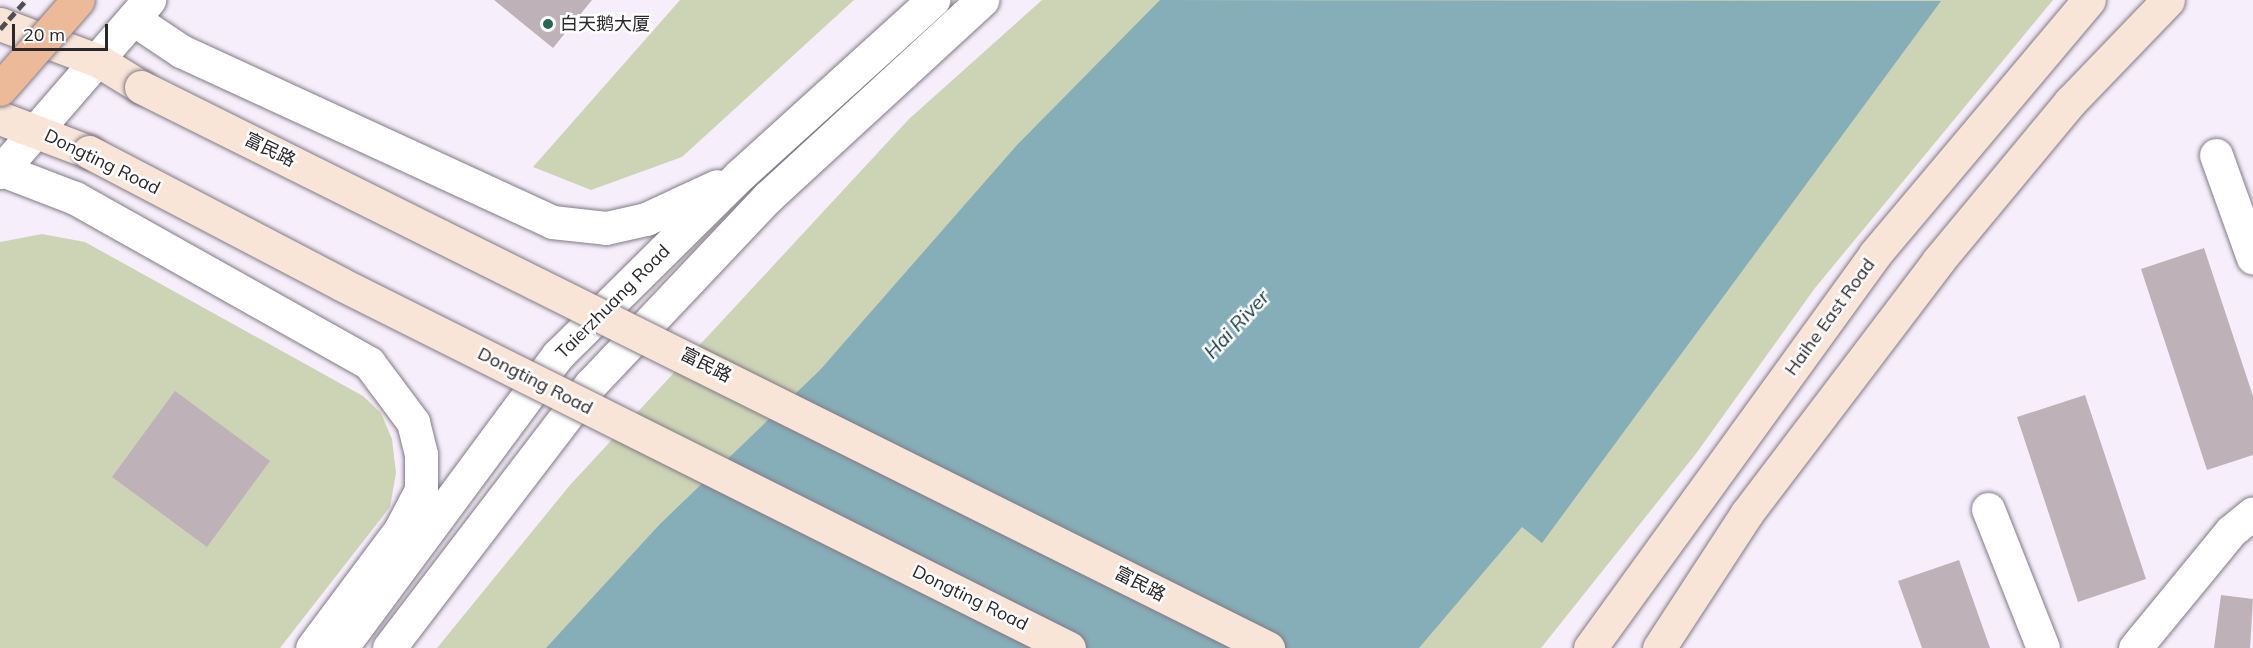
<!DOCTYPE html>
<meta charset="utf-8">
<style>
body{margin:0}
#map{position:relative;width:2253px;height:648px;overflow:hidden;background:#f6effb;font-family:Mulish,"Noto Sans SC",sans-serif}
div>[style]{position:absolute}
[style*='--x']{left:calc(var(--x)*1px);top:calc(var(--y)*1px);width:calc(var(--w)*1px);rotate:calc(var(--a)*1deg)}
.green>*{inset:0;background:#cdd4b6}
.water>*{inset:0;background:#86aeb8}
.building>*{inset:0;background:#bfb1b8}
.roads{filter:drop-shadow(0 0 2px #817a85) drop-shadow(0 0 2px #817a85)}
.minor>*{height:33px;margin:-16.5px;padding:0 16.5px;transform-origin:16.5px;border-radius:16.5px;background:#fff}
.tertiary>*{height:33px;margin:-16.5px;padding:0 16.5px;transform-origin:16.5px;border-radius:16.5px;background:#fff}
.secondary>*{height:33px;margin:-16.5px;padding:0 16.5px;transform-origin:16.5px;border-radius:16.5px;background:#f8e5d8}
.rail>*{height:4.5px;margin-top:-2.25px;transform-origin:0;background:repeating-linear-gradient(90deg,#514e53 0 9px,transparent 0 13.5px)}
.bridges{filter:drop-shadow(0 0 2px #817a85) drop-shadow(0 0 2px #817a85)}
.secondary-bridge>*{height:33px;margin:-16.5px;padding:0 16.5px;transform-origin:16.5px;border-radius:16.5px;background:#f8e5d8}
.trunk-bridge>*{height:33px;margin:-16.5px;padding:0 16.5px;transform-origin:16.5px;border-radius:16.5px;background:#ecba98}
.dots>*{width:16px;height:16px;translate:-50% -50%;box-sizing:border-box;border:3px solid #fff;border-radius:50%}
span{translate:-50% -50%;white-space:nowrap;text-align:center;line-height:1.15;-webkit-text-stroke:5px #fff;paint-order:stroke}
.poi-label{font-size:18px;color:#2a272b}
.left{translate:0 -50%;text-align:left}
.street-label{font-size:18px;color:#2a272b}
.water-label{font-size:20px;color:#10363f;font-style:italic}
.scale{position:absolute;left:12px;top:24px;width:96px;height:27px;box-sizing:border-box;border:3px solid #2a272b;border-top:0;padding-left:8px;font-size:18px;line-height:21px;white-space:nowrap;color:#2a272b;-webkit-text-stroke:4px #fff;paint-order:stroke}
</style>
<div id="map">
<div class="green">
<i style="clip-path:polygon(680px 0,854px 0,682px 157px,591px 190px,533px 167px)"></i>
<i style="clip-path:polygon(1042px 0,2053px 0,1815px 288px,1695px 455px,1541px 648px,437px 648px,570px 485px,909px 119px)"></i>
<i style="clip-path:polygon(42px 234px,85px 242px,363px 396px,381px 413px,392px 439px,396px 473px,390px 507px,280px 648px,0 648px,0 242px)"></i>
</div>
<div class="water">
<i style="clip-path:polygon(1160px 0,1941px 1px,1542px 543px,1522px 527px,1419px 648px,546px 648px,660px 524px,820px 370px,1017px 145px)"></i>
</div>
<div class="building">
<i style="clip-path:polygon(494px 0,592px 0,553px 48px)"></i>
<i style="clip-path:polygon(2204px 248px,2253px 396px,2253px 455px,2207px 470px,2141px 269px)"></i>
<i style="clip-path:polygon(175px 391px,270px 461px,207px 547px,112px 477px)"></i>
<i style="clip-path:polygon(2085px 395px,2146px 579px,2078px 602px,2017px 417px)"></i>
<i style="clip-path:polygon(1959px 560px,1990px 648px,1922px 648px,1898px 581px)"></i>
<i style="clip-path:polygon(2221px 595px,2253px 599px,2250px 648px,2214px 648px)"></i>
</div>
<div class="roads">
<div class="minor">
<i style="--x:133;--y:19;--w:58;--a:33.7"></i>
<i style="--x:181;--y:51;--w:409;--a:24.7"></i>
<i style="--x:552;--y:222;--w:54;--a:6.3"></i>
<i style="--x:606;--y:228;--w:41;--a:-12.7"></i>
<i style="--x:2216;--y:155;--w:109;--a:70.2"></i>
<i style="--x:2;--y:170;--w:78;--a:21"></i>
<i style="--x:75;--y:198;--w:337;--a:29.3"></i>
<i style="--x:369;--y:363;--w:74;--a:53.3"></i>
<i style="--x:413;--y:422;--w:33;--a:76"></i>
<i style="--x:421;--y:454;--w:36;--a:90"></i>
<i style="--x:421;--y:490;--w:45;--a:117.7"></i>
<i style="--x:400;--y:530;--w:147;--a:126.7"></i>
<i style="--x:1988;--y:509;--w:149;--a:68.4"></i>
<i style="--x:2135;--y:648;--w:151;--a:-50.6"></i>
<i style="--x:2231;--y:531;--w:28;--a:-39"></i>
</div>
<div class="tertiary">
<i style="--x:0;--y:172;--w:228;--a:-49.1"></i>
<i style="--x:646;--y:219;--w:78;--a:-24.9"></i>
<i style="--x:341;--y:648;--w:365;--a:-53.5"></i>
<i style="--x:558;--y:355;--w:256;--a:-44.7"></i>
<i style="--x:740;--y:175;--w:261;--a:-42.2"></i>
<i style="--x:389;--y:648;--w:332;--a:-52.6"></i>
<i style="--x:591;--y:384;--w:257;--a:-46.6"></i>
<i style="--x:768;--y:197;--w:291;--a:-42.6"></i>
</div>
<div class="secondary">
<i style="--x:0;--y:24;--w:106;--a:20.5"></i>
<i style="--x:99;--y:61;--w:49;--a:31.8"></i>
<i style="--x:0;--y:118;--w:95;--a:20.9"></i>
<i style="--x:1590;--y:648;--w:486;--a:-54.1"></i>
<i style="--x:1875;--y:254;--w:332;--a:-49.9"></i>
<i style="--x:1659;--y:648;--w:161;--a:-56.9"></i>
<i style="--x:1747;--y:513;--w:316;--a:-52.8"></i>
<i style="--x:1938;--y:261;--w:207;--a:-50.3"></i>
<i style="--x:2070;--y:102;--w:141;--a:-46.1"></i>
</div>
</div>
<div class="rail">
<i style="--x:0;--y:29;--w:39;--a:-48"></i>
</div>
<div class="bridges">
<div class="secondary-bridge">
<i style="--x:141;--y:87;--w:1259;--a:26.46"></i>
<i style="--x:89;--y:152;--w:284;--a:27.6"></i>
<i style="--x:341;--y:284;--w:814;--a:26.57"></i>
</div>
<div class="trunk-bridge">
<i style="--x:0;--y:89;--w:118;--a:-48.8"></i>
</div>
</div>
<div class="dots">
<i style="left:548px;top:24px;background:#256756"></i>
</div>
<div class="poi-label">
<span class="left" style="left:560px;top:24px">白天鹅大厦</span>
</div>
<div class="street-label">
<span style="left:270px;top:150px;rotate:26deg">富民路</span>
<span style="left:102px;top:162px;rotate:26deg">Dongting Road</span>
<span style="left:613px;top:302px;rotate:-45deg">Taierzhuang Road</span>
<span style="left:1830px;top:317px;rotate:-54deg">Haihe East Road</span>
<span style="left:706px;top:365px;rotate:27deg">富民路</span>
<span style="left:535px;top:381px;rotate:27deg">Dongting Road</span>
<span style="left:1140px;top:584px;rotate:27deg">富民路</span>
<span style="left:970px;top:598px;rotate:26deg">Dongting Road</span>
</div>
<div class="water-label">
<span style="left:1236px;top:324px;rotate:-47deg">Hai River</span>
</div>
<div class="scale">20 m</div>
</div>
